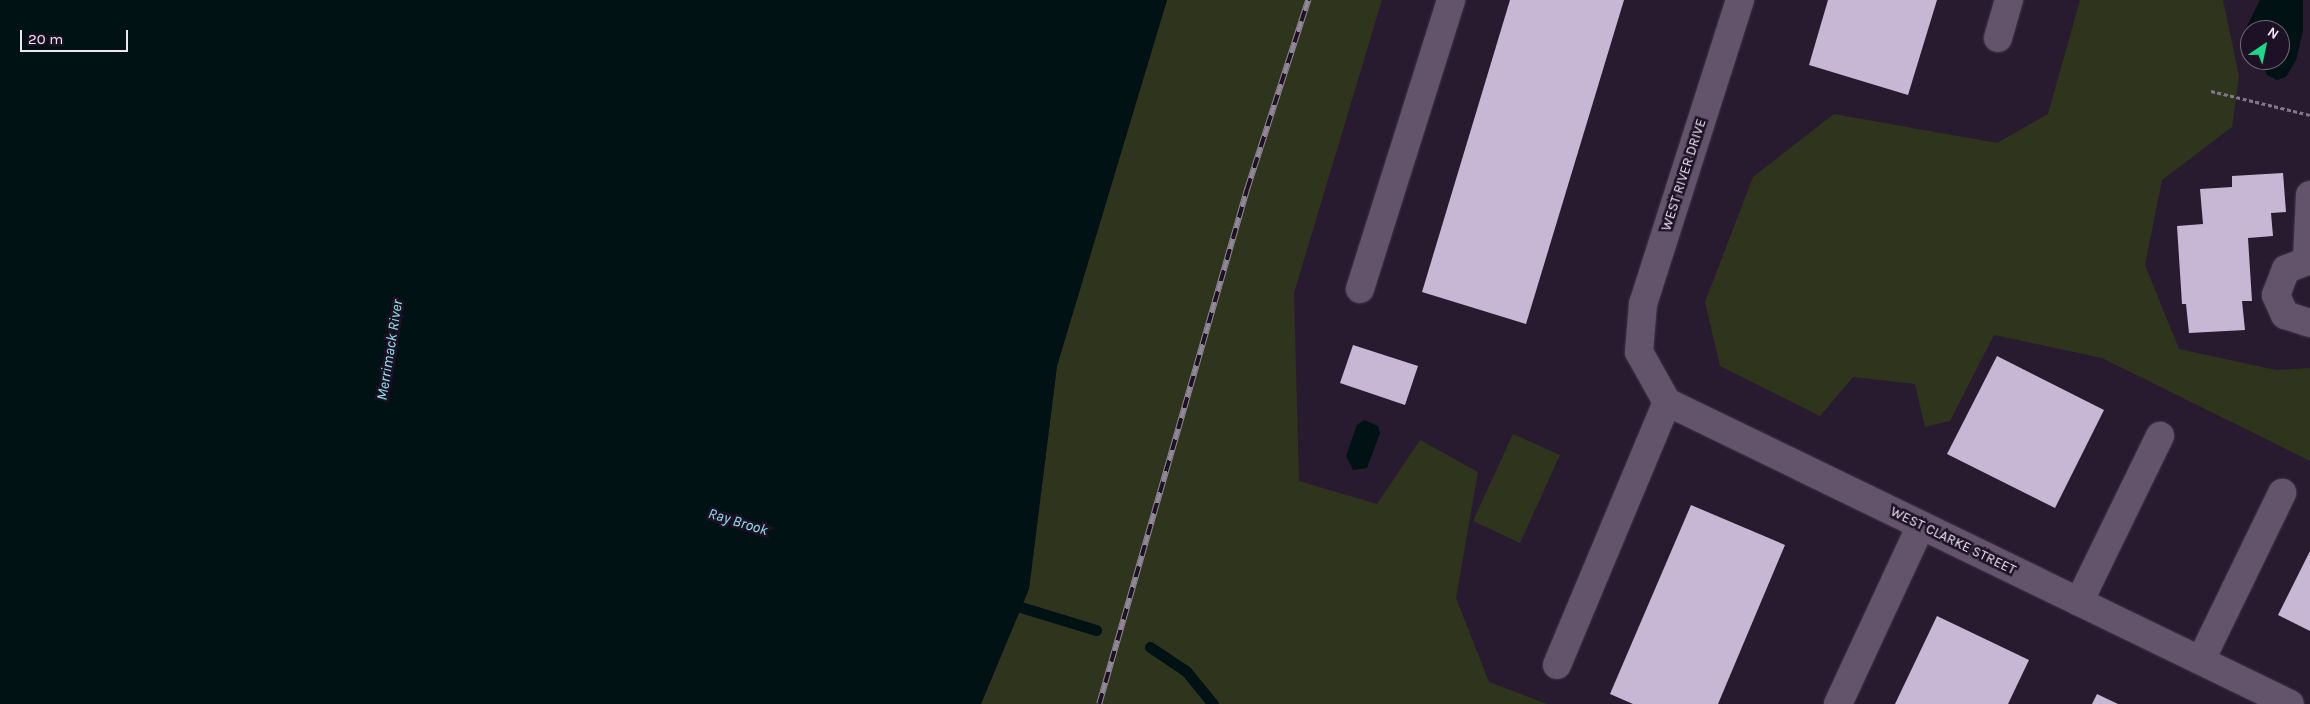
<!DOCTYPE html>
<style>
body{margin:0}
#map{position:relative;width:2310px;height:704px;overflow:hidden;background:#281b30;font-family:Karla,sans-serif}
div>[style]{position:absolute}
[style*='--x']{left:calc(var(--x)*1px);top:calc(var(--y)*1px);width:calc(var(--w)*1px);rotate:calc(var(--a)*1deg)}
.green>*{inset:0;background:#2f341d}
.water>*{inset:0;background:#001214}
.stream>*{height:11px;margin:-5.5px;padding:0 5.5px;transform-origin:5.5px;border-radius:5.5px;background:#001214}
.building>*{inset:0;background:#c8b7d4}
.path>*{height:3px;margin-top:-1.5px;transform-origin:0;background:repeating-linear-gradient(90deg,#807687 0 4px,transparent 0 6.5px)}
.roads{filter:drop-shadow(0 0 1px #423648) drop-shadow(0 0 1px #423648)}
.minor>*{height:28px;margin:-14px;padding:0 14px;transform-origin:14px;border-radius:14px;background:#63546c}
.rail>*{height:5.5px;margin-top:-2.75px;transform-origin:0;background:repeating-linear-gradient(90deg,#1e1126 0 11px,#928799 0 22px);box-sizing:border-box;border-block:1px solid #928799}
span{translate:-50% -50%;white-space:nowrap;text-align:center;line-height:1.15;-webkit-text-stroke:5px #1e1126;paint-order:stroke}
.street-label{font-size:14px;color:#eee6f4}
.water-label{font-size:15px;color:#8de3eb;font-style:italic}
.north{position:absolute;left:2240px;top:20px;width:50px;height:50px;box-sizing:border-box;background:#1e1126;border:1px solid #716678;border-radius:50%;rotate:34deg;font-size:14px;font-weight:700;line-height:20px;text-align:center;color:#eee6f4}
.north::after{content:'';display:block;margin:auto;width:18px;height:22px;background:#1bd988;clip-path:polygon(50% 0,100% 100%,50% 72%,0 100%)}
.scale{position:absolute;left:20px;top:30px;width:108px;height:22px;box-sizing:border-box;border:2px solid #eee6f4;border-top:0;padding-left:6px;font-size:15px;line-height:18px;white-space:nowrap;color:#eee6f4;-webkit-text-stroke:4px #1e1126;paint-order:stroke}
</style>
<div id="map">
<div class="green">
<i style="clip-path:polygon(1167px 0,1382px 0,1294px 293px,1299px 481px,1377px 504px,1420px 440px,1478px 472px,1456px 598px,1489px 682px,1547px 704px,981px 704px,1029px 589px,1057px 366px)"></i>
<i style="clip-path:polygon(2080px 0,2223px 0,2239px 76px,2232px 127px,2162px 180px,2145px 265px,2179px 349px,2276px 370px,2310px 368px,2310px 461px,2102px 358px,1994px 335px,1950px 421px,1925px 427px,1915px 384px,1853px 377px,1820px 416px,1720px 366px,1705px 302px,1753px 177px,1834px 114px,1997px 143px,2048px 114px)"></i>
<i style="clip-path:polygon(1513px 434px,1560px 455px,1520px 543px,1473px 521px)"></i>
</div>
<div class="water">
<i style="clip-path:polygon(0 0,1167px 0,1057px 366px,1029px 589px,981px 704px,0 704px)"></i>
<i style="clip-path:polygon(2260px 0,2303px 0,2303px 31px,2296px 60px,2286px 77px,2277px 80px,2267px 75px,2262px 60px,2280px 60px,2280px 30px,2250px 30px,2250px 44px,2244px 32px)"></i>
<i style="clip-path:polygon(1364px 420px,1378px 426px,1380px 433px,1367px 468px,1353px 470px,1346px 456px,1357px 425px)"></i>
</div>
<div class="stream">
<i style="--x:1007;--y:603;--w:93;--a:16.9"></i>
<i style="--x:1150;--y:647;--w:43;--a:33.7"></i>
<i style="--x:1186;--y:671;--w:43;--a:50.7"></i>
</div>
<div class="building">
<i style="clip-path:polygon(1510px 0,1624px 0,1526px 324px,1422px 292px)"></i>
<i style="clip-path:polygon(1828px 0,1937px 0,1908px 95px,1809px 65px)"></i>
<i style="clip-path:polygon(2283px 173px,2286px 212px,2271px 213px,2273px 236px,2248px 238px,2252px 301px,2242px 301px,2245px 330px,2189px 333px,2186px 304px,2182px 304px,2177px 226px,2203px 224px,2200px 189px,2232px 187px,2232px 176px)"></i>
<i style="clip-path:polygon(1353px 345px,1418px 366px,1405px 405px,1340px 383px)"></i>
<i style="clip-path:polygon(1997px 356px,2104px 410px,2055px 508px,1947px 454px)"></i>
<i style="clip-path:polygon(1691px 505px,1785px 545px,1718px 704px,1633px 704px,1610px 694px)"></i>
<i style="clip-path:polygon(2310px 551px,2310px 631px,2278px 615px)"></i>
<i style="clip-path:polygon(1937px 616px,2029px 660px,2008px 704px,1895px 704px)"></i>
<i style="clip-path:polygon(2097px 694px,2118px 704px,2092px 704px)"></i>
</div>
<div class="path">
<i style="--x:2211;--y:91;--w:102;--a:13.6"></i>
</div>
<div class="roads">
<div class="minor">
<i style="--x:1740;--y:0;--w:319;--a:107.7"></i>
<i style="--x:1643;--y:304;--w:48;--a:94.8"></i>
<i style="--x:1639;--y:352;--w:57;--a:60.8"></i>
<i style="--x:1667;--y:402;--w:692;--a:25.86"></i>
<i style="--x:1998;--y:38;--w:40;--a:-74"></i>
<i style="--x:2307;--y:260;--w:65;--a:-87.4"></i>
<i style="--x:2310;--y:260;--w:26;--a:159"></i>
<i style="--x:2286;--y:269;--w:28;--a:111"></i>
<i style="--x:2276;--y:295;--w:22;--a:66"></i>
<i style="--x:2285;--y:315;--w:26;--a:18"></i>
<i style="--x:1360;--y:289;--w:303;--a:-72.5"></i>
<i style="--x:2079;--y:602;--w:185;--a:-64"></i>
<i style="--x:2201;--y:660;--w:186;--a:-64.1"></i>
<i style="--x:1557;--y:665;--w:285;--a:-67.3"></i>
<i style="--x:1838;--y:704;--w:197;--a:-65.1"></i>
</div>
</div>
<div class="rail">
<i style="--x:1099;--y:704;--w:536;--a:-73.97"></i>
<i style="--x:1247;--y:189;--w:199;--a:-72.1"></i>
</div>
<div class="street-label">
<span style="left:1684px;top:175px;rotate:-72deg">WEST RIVER DRIVE</span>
<span style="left:1953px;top:541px;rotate:26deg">WEST CLARKE STREET</span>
</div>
<div class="water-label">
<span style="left:390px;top:350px;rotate:-81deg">Merrimack River</span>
<span style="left:738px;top:522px;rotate:17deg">Ray Brook</span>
</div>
<div class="north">N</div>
<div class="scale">20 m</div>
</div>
